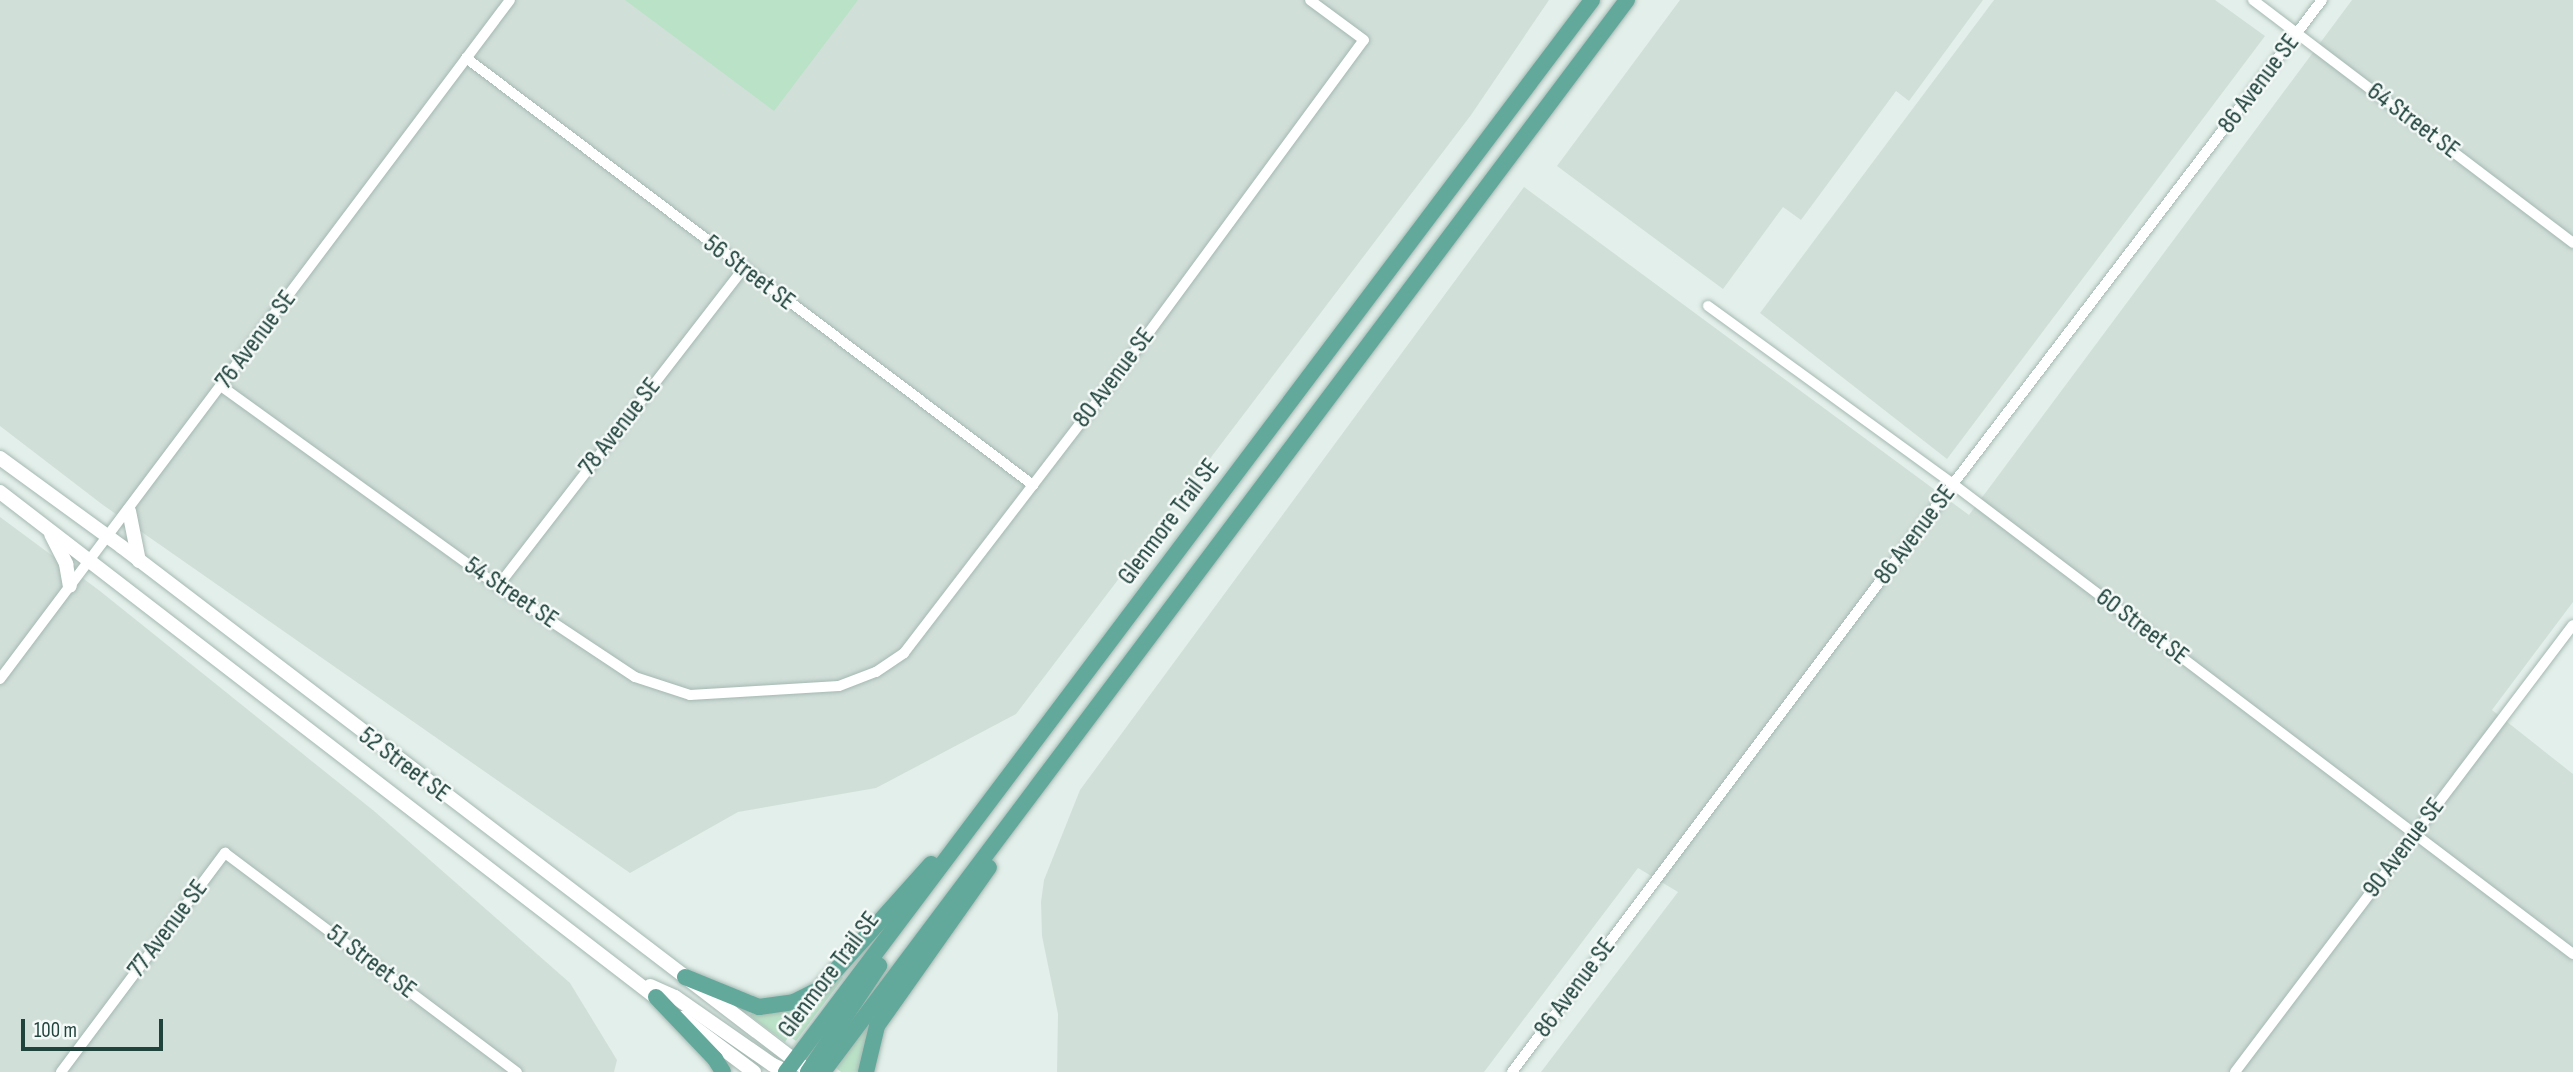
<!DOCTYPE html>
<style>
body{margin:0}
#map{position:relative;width:2573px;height:1072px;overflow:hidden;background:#e3efea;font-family:"Sofia Sans Condensed",sans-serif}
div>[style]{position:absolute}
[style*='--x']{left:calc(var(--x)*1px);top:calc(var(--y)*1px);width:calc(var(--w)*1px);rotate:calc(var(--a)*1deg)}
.built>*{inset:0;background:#d1dfd9}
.green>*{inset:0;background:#bae2c7}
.roads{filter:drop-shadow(0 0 2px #a5b8b2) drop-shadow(0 0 2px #a5b8b2)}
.minor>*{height:10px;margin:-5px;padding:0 5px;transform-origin:5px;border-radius:5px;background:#fff}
.secondary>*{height:14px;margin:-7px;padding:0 7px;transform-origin:7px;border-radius:7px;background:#fff}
.primary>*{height:16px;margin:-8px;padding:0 8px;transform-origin:8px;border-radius:8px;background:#63a99b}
span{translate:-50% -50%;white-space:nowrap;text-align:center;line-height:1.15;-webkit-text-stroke:5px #f5faf8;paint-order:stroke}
.street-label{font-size:26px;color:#20433c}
.scale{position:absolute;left:21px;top:1019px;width:142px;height:32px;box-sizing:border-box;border:4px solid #20433c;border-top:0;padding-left:9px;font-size:21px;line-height:24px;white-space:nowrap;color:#20433c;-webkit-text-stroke:5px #f5faf8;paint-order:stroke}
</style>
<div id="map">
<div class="built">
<i style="clip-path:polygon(0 0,1549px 0,1471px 115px,1016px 714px,876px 788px,738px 812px,630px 873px,103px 505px,0 426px)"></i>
<i style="clip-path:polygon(1680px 0,1983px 0,1909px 101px,1896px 91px,1801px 220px,1783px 207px,1723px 289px,1557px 166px)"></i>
<i style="clip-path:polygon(1994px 0,2215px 0,2265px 36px,1947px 459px,1760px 313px)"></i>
<i style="clip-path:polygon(2352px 0,2573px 0,2573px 602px,2492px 710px,2573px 774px,2573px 1072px,1541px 1072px,1678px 892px,1638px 868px,1484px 1072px,1057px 1072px,1058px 1014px,1042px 936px,1041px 902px,1044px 880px,1080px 790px,1524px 187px,1969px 515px)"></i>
<i style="clip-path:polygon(0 517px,100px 591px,374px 811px,570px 983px,617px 1060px,614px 1072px,0 1072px)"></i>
</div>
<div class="green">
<i style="clip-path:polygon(625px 0,858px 0,774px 111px)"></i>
<i style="clip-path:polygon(840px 975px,843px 978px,796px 1041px,789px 1036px,785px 1042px,749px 1015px)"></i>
<i style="clip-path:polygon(869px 1024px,872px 1026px,861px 1072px,841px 1072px,836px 1068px)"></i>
</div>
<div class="roads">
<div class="minor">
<i style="--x:2253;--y:0;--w:402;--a:37.2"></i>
<i style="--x:466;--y:58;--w:710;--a:36.98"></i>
<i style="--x:1708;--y:306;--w:303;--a:36"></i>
<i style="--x:1953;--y:484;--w:778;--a:37.16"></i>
<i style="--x:221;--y:386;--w:342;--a:35.8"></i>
<i style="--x:498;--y:586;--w:164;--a:33.6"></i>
<i style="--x:635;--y:677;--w:58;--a:18.1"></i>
<i style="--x:690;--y:695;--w:149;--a:-3.5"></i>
<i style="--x:839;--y:686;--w:40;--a:-21"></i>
<i style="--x:876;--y:672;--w:34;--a:-34"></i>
<i style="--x:904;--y:653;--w:358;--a:-52.5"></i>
<i style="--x:1122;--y:369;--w:408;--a:-53.7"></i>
<i style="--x:1364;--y:40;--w:67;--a:-143.5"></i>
<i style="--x:498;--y:586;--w:401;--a:-52.3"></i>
<i style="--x:0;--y:679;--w:849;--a:-53.09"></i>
<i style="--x:61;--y:1072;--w:274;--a:-53.2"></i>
<i style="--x:225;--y:853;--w:365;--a:36.9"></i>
<i style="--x:1512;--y:1072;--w:735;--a:-53.13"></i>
<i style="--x:1953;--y:484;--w:609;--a:-52.68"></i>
<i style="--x:2235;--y:1072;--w:560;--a:-52.91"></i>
</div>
<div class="secondary">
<i style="--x:0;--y:458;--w:151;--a:36.1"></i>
<i style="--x:122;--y:547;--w:855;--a:37.35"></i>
<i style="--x:0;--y:492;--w:837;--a:37.62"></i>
<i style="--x:129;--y:511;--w:51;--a:78.7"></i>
<i style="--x:51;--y:534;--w:34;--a:63"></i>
<i style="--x:66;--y:564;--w:22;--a:80"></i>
<i style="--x:650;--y:986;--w:27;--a:24"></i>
<i style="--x:675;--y:997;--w:119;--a:34.8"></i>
<i style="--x:773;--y:1065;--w:17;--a:25"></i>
<i style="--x:682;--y:1018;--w:90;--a:36.9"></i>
</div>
<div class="primary">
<i style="--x:685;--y:977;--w:80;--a:22.1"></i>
<i style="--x:759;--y:1007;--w:35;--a:-8"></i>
<i style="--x:794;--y:1002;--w:28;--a:-27"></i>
<i style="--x:819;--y:989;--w:168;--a:-48.1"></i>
<i style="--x:656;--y:997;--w:86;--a:46.4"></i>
<i style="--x:715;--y:1059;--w:15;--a:58"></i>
<i style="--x:786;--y:1072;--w:1341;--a:-53.06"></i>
<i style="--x:808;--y:1072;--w:128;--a:-56.2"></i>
<i style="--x:823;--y:1072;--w:1340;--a:-53.13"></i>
<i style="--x:866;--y:1072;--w:47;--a:-76.6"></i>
<i style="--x:877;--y:1026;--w:194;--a:-54.8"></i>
</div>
</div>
<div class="street-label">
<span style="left:2259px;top:84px;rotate:-53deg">86 Avenue SE</span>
<span style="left:2413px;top:121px;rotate:37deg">64 Street SE</span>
<span style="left:749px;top:273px;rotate:37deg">56 Street SE</span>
<span style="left:256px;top:340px;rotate:-53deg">76 Avenue SE</span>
<span style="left:1114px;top:378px;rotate:-53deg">80 Avenue SE</span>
<span style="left:620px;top:427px;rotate:-52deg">78 Avenue SE</span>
<span style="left:1169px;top:522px;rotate:-53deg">Glenmore Trail SE</span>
<span style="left:1915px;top:535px;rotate:-53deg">86 Avenue SE</span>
<span style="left:511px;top:593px;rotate:34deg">54 Street SE</span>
<span style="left:2142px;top:627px;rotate:37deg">60 Street SE</span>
<span style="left:404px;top:765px;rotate:37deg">52 Street SE</span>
<span style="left:2404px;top:848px;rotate:-53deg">90 Avenue SE</span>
<span style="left:168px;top:929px;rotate:-53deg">77 Avenue SE</span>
<span style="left:371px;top:962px;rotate:37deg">51 Street SE</span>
<span style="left:829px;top:975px;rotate:-53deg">Glenmore Trail SE</span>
<span style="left:1575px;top:988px;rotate:-53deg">86 Avenue SE</span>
</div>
<div class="scale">100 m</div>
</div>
